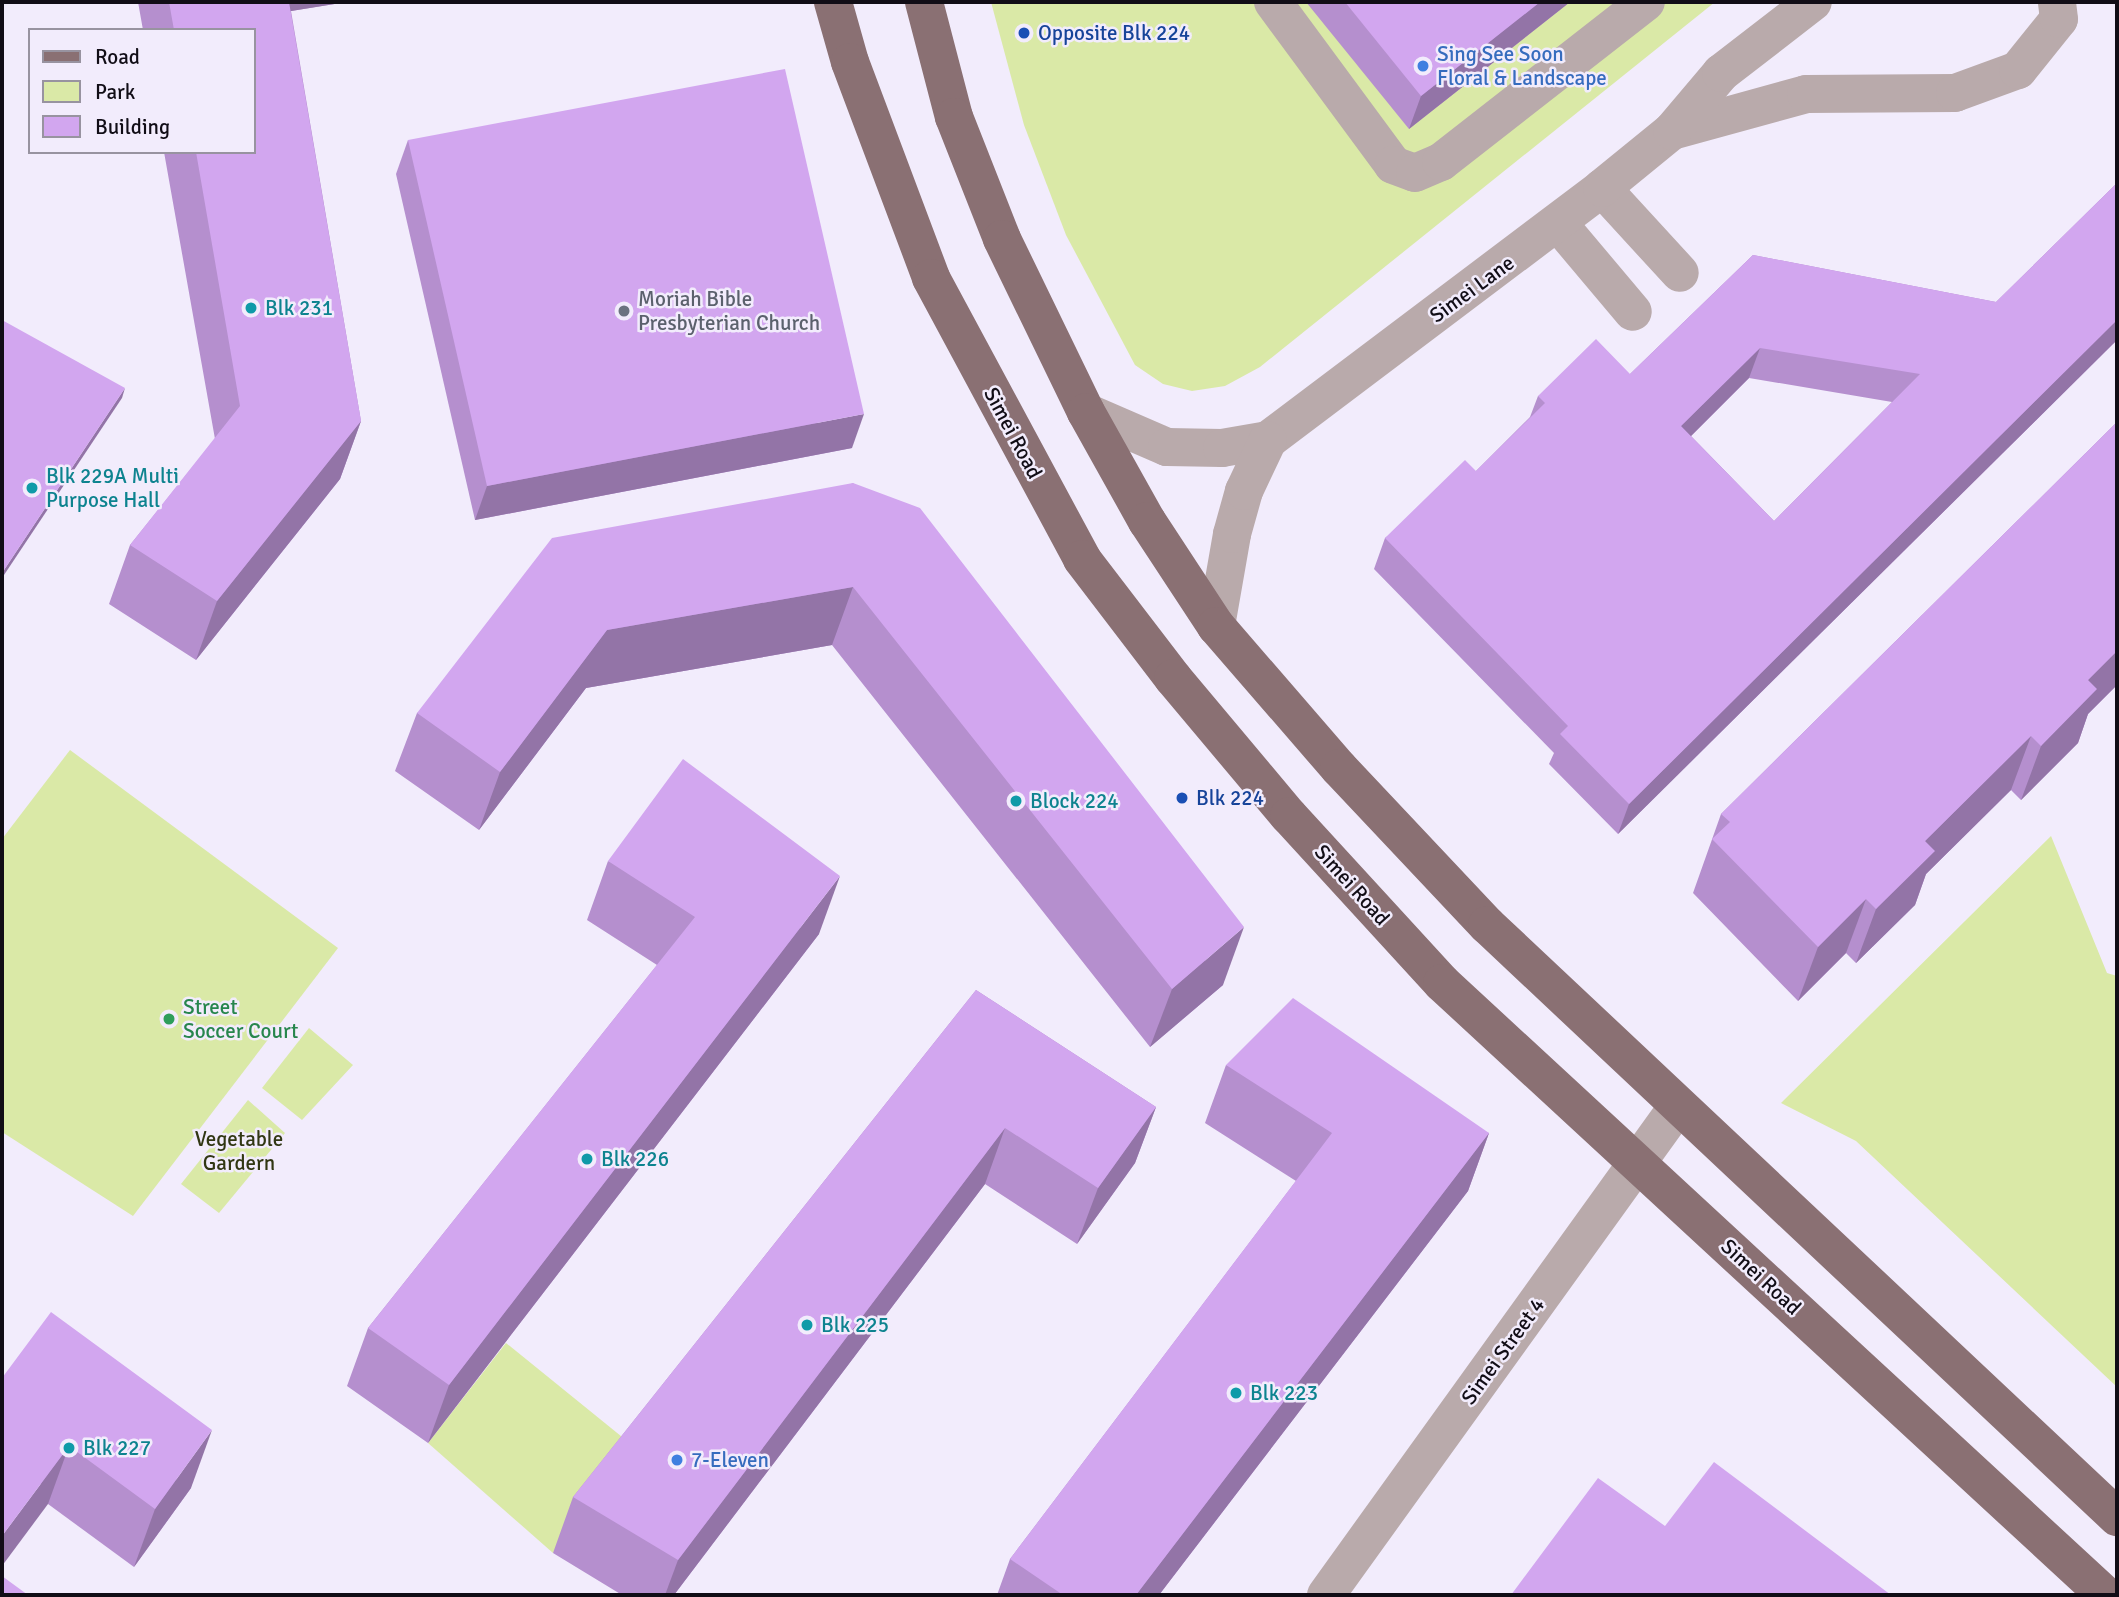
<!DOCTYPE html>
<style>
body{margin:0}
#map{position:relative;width:2119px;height:1597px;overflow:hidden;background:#f2ecfc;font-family:Signika,sans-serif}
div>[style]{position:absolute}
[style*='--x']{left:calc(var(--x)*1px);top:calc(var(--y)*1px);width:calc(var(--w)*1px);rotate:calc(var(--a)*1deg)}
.green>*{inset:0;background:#dae9a7}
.minor>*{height:38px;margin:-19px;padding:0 19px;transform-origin:19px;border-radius:19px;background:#b9aaab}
.major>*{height:38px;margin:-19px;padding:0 19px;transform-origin:19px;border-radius:19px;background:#8a7073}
.wall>*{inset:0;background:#b58fce}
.shaded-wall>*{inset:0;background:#9374a7}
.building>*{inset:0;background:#d2a6ef}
.dots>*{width:19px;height:19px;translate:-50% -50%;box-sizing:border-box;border:4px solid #f2ecfc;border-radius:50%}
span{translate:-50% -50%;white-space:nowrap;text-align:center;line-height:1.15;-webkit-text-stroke:5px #f2ecfc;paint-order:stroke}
.transit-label{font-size:21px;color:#164399}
.left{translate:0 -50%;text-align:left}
.shop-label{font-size:21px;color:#366cbe}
.street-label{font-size:21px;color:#110d16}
.worship-label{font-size:21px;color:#5b616d}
.culture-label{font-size:21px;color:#0d838f}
.leisure-label{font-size:21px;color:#27864d}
.park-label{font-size:21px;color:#313713}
.frame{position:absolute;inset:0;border:4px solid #110d16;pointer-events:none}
.legend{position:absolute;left:28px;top:28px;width:228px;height:126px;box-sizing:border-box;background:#f2ecfc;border:2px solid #9893a0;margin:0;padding:9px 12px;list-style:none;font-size:21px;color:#110d16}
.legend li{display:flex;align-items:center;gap:14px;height:35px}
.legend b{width:35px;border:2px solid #9893a0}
</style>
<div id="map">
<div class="green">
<i style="clip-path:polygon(991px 2px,1715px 2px,1260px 367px,1225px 386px,1192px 391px,1163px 384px,1135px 365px,1066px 235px,1024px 125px)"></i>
<i style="clip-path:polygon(70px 750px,338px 948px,133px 1216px,2px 1132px,2px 839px)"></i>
<i style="clip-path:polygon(2051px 836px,2107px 973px,2117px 976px,2117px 1387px,1856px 1141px,1781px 1103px)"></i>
<i style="clip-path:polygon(309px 1028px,353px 1065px,302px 1120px,262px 1088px)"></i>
<i style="clip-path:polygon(248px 1100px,285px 1133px,219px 1213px,181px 1184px)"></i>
<i style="clip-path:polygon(506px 1343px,632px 1445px,553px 1553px,428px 1443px)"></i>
</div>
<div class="minor">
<i style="--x:1273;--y:2;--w:202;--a:53.6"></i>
<i style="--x:1393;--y:165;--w:23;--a:20"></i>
<i style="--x:1415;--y:173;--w:28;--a:-23"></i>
<i style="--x:1441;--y:162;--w:260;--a:-38"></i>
<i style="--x:1672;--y:131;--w:139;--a:-15.4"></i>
<i style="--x:1806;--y:94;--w:149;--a:-0.4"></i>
<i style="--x:1955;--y:93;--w:67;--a:-20.1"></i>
<i style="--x:2018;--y:70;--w:65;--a:-51.2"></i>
<i style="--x:2059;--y:19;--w:17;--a:-97"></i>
<i style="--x:1602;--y:188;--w:115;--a:47.5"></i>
<i style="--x:1558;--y:223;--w:116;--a:49.9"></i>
<i style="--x:1086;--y:412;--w:88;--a:23.4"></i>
<i style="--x:1167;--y:447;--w:55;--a:1"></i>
<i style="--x:1222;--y:448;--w:47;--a:-9.9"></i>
<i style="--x:1268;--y:440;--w:418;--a:-37"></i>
<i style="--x:1602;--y:188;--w:90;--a:-39.2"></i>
<i style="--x:1672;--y:131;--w:76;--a:-49.8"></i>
<i style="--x:1721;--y:73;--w:116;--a:-37.7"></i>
<i style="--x:1216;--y:626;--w:93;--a:-80.1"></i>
<i style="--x:1232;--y:534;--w:45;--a:-74.4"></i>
<i style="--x:1244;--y:491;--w:56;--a:-64.8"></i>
<i style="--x:1326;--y:1595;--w:603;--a:-54.25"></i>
</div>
<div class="major">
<i style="--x:833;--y:2;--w:62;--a:74.2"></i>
<i style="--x:850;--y:62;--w:231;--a:69.4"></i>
<i style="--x:931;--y:278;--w:319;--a:61.7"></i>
<i style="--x:1082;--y:559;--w:150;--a:52.6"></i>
<i style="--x:1173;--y:678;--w:180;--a:50"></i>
<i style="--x:1289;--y:816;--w:226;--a:47.5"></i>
<i style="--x:1442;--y:983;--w:902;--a:42.71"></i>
<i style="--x:924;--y:2;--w:119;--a:75.4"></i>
<i style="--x:954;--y:117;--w:131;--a:68.5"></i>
<i style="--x:1002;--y:239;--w:192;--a:64.1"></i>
<i style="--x:1086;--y:412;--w:125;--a:60.8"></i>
<i style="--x:1147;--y:521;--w:126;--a:56.7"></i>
<i style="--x:1216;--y:626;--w:188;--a:49.1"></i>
<i style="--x:1339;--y:768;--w:216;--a:46.7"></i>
<i style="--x:1487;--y:925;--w:865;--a:43.22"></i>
</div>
<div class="wall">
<i style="clip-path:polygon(138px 2px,347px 2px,291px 11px,361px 421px,340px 479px,196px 660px,109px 604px,130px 545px,215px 439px,164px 152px,254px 152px,254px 30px,143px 30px)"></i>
<i style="clip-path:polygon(1306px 2px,1570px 2px,1409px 129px)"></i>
<i style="clip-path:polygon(408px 140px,852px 448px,475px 520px,396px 174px)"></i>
<i style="clip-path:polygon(evenodd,2117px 183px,2117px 340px,1618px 834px,1549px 764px,1554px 753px,1374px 569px,1385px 538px,1476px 471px,1530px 417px,1538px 396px,1630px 374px,1753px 255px,1996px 302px,2117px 183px,1749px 378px,1892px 402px,1774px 521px,1691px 436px,1749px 378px)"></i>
<i style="clip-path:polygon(2117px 422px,2117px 685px,2088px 714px,2078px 743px,2021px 800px,2011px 790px,1926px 874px,1915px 905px,1856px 963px,1846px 953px,1798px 1001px,1693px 893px,1721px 814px)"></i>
<i style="clip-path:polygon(853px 483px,1223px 985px,1150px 1047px,832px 645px,586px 688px,479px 830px,395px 771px,417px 713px)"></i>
<i style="clip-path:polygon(608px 861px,819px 934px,428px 1443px,347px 1386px,368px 1328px,657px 965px,587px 920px)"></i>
<i style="clip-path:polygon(976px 990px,1156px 1107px,1135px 1163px,1077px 1244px,985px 1184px,674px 1595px,622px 1595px,553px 1553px,573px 1497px)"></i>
<i style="clip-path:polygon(1226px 1065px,1489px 1133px,1468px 1191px,1159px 1595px,997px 1595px,1010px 1559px,1296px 1181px,1205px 1123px)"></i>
<i style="clip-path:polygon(2px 1378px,191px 1488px,134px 1567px,48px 1504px)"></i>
</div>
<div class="shaded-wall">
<i style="clip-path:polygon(265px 2px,347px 2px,260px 16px)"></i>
<i style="clip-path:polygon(1540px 2px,1570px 2px,1409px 129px,1421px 96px)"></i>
<i style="clip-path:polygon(2117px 320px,2117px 340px,1618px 834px,1629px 804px)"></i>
<i style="clip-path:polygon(1760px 348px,1749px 378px,1670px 457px,1681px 426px)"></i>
<i style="clip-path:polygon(125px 388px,122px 398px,2px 578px,4px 570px)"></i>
<i style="clip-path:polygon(864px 414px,852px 448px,475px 520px,487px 486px)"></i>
<i style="clip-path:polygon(361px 421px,340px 479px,196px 660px,217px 601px)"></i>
<i style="clip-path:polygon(853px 587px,832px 645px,586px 688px,479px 830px,500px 772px,607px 630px)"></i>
<i style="clip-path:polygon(2117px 651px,2117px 685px,2088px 714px,2078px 743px,2021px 800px,2041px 746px,2088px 680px)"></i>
<i style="clip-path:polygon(2031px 736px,2011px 790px,1926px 874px,1915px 905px,1856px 963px,1876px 909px,1925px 841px)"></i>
<i style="clip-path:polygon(840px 876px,819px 934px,428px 1443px,449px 1385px)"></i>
<i style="clip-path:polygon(1866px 899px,1846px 953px,1798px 1001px,1818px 947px)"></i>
<i style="clip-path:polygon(1244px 927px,1223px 985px,1150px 1047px,1172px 989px)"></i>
<i style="clip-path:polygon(1156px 1107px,1135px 1163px,1077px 1244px,1098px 1188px)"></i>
<i style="clip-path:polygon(1005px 1128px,985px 1184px,674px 1595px,665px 1595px,678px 1560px)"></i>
<i style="clip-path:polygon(1489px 1133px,1468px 1191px,1159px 1595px,1136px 1595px)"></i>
<i style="clip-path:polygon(212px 1430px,191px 1488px,134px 1567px,155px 1509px)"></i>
<i style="clip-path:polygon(69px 1446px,48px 1504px,2px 1566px,2px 1536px)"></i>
</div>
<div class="building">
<i style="clip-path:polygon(169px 2px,289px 2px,361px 421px,217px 601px,130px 545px,240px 406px,196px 152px,254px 152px,254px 30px,174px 30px)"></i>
<i style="clip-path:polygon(1345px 2px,1540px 2px,1421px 96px)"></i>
<i style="clip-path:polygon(785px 69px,864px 414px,487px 486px,408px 140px)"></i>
<i style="clip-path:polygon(evenodd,2117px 183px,2117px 320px,1629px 804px,1560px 734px,1568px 726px,1385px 538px,1465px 460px,1476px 471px,1545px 403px,1538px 396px,1596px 339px,1630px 374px,1753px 255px,1996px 302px,2117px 183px,1760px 348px,1920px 374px,1774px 521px,1681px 426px,1760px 348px)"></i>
<i style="clip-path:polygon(2px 320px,125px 388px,4px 570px,2px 569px)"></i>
<i style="clip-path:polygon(2117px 422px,2117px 651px,2088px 680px,2097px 689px,2041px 746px,2031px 736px,1925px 841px,1935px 851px,1876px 909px,1866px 899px,1818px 947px,1712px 839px,1730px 822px,1721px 814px)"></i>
<i style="clip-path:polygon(853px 483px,920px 508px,1244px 927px,1172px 989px,853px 587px,607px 630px,500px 772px,417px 713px,552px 538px)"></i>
<i style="clip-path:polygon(683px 759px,840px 876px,449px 1385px,368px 1328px,695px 917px,608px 861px)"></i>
<i style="clip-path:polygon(976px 990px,1156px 1107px,1098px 1188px,1005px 1128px,678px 1560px,573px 1497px)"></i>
<i style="clip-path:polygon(1293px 998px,1489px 1133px,1136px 1595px,1063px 1595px,1010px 1559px,1332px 1133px,1226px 1065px)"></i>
<i style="clip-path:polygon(51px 1312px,212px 1430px,155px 1509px,69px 1446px,2px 1536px,2px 1378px)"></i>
<i style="clip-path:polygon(1714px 1462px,1891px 1595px,1511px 1595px,1598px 1478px,1665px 1526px)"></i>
<i style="clip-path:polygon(2px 1576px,28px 1595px,2px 1595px)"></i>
</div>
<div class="dots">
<i style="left:1024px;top:33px;background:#1a4fb4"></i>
<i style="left:1423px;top:66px;background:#3f7fe0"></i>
<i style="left:251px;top:308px;background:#0f9aa8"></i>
<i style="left:624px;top:311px;background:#6b7280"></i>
<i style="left:32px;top:488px;background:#0f9aa8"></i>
<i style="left:1182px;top:798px;background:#1a4fb4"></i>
<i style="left:1016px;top:801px;background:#0f9aa8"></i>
<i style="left:169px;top:1019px;background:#2e9e5b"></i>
<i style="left:587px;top:1159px;background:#0f9aa8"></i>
<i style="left:807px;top:1325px;background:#0f9aa8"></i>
<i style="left:1236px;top:1393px;background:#0f9aa8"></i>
<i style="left:69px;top:1448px;background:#0f9aa8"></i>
<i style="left:677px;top:1460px;background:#3f7fe0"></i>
</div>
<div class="transit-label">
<span class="left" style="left:1038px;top:33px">Opposite Blk 224</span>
<span class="left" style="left:1196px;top:798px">Blk 224</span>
</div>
<div class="shop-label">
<span class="left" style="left:1437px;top:66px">Sing See Soon<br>Floral &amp; Landscape</span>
<span class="left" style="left:691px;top:1460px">7-Eleven</span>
</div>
<div class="street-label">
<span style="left:1472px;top:289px;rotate:-36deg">Simei Lane</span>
<span style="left:1013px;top:433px;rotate:62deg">Simei Road</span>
<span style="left:1352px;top:885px;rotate:48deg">Simei Road</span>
<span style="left:1761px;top:1277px;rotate:43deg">Simei Road</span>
<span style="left:1503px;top:1351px;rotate:-54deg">Simei Street 4</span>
</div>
<div class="worship-label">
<span class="left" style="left:638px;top:311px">Moriah Bible<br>Presbyterian Church</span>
</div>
<div class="culture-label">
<span class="left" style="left:265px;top:308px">Blk 231</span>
<span class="left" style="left:46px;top:488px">Blk 229A Multi<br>Purpose Hall</span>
<span class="left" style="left:1030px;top:801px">Block 224</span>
<span class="left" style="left:601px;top:1159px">Blk 226</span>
<span class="left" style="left:821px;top:1325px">Blk 225</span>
<span class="left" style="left:1250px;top:1393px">Blk 223</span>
<span class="left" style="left:83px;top:1448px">Blk 227</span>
</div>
<div class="leisure-label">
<span class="left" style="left:183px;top:1019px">Street<br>Soccer Court</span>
</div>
<div class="park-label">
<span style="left:239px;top:1151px">Vegetable<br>Gardern</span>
</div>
<div class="frame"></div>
<ul class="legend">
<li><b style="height:9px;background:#8a7073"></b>Road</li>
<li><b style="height:19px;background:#dae9a7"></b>Park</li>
<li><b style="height:19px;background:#d2a6ef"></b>Building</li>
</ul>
</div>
